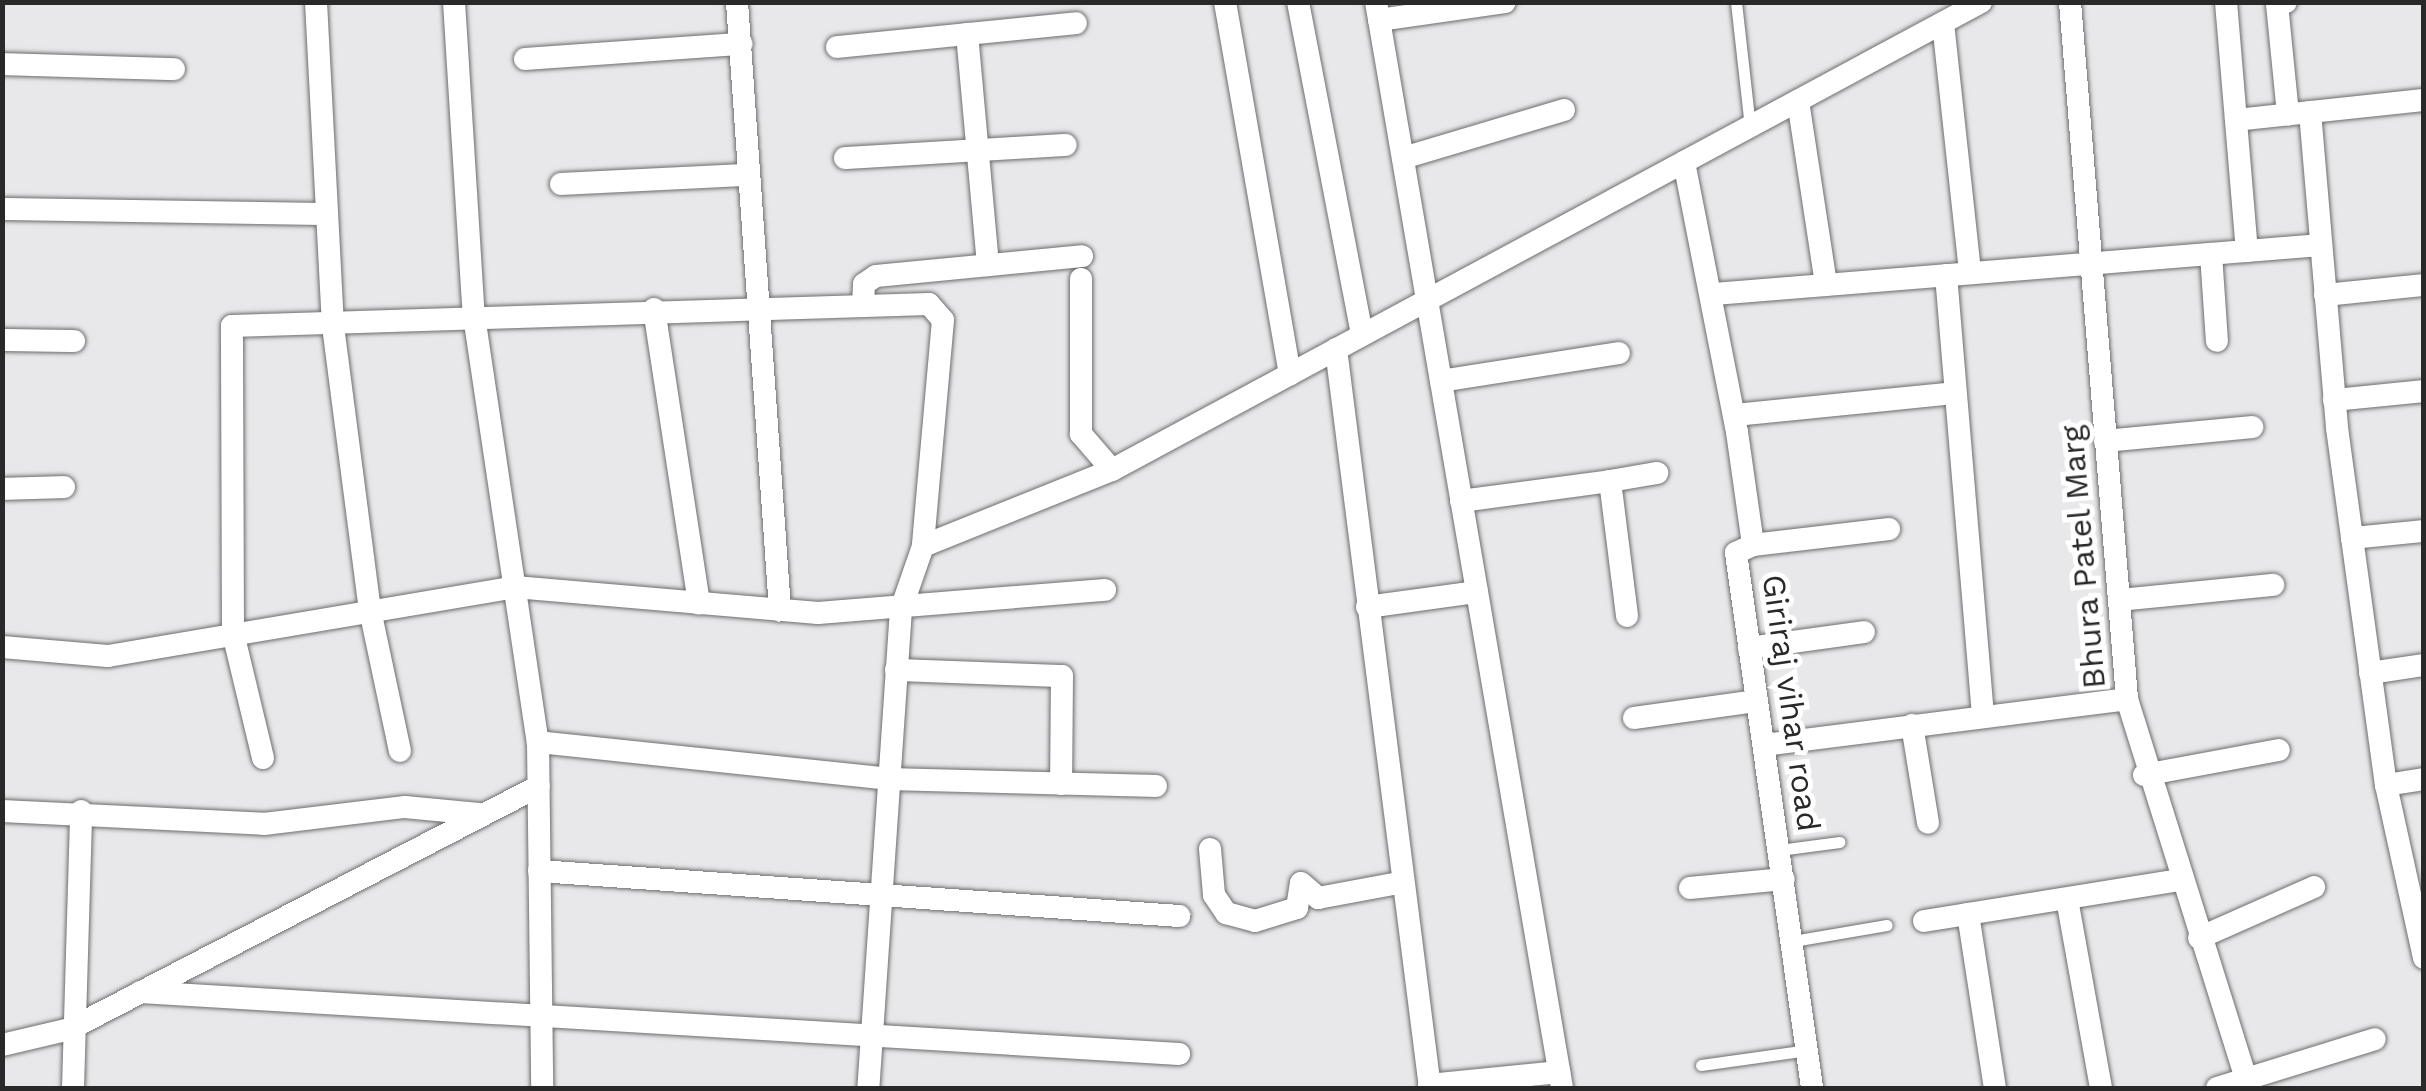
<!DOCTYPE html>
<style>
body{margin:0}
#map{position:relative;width:2426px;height:1091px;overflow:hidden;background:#e8e8ea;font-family:"Work Sans",sans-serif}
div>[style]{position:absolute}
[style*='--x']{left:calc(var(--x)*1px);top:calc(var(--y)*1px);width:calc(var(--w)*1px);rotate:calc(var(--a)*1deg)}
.roads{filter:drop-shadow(0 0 2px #6d6d6e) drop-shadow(0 0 2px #6d6d6e)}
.lane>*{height:11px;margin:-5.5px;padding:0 5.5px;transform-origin:5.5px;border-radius:5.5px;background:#fff}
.street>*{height:22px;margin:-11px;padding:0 11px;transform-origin:11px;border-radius:11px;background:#fff}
span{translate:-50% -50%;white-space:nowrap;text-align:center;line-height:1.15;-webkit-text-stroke:10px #fff;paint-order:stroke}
.street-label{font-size:32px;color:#29292a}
.frame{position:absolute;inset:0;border:5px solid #29292a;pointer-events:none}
</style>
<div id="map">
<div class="roads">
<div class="lane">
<i style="--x:1736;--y:2;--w:126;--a:83.6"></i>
<i style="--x:1779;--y:850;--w:61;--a:-7.6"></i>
<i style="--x:1793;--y:941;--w:95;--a:-9.7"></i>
<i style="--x:1701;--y:1065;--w:108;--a:-8"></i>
</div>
<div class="street">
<i style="--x:316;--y:2;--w:324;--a:87"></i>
<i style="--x:333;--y:326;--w:286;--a:82.6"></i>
<i style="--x:370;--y:610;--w:144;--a:78"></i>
<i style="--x:454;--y:2;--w:315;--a:86.4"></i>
<i style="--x:474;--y:316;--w:431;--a:81.5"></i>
<i style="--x:538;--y:742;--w:346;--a:89.3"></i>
<i style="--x:737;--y:2;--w:610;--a:85.95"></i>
<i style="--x:1225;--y:2;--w:378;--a:80.1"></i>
<i style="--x:1298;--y:2;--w:339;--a:79.1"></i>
<i style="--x:1376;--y:2;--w:1102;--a:80.28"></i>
<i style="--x:2070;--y:2;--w:699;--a:85.32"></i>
<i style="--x:2127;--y:699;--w:408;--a:72.6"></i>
<i style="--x:2226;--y:2;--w:250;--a:85.2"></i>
<i style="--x:2286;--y:2;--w:9;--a:167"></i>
<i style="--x:2277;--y:4;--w:111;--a:84.3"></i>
<i style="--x:1379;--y:20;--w:127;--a:-8.1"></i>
<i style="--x:1943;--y:23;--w:251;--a:83.8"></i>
<i style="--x:967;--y:34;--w:232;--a:84.8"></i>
<i style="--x:837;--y:47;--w:240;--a:-5.7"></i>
<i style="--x:525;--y:59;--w:217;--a:-4"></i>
<i style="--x:2;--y:64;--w:172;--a:1.7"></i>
<i style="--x:1798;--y:101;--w:186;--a:81.3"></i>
<i style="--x:2310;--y:112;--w:317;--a:85.1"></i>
<i style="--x:2337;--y:428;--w:360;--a:82.2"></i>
<i style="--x:2386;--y:785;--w:177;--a:77.6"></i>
<i style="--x:2236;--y:120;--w:189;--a:-6.1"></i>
<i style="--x:845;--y:158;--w:221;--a:-3.4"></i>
<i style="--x:1403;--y:158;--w:168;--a:-16.6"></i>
<i style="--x:1684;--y:162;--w:275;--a:78.9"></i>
<i style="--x:1737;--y:432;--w:114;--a:81.9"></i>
<i style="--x:1753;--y:545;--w:19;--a:155"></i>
<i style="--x:1736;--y:553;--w:540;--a:81.91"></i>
<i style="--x:561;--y:184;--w:187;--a:-2.8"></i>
<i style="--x:2;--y:209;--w:325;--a:0.9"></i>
<i style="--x:2211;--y:254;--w:87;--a:86.1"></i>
<i style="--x:1946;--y:275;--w:443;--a:85.2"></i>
<i style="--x:1714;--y:294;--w:609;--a:-4.62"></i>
<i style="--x:2325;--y:295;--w:100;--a:-5.8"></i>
<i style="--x:863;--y:304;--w:20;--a:-87"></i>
<i style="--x:864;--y:284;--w:14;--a:-34"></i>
<i style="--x:876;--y:276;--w:207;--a:-5.5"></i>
<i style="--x:654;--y:309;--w:298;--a:81.3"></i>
<i style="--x:2;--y:340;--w:72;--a:0.8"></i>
<i style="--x:1336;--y:349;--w:745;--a:82.75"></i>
<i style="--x:1441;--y:381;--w:180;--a:-8.9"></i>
<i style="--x:2334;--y:400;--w:90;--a:-5.7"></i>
<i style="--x:1735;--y:415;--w:220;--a:-5.7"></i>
<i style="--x:2105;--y:441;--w:148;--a:-5.4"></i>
<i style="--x:1112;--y:470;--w:987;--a:-28.3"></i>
<i style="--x:1610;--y:481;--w:48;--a:-9.7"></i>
<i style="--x:2;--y:489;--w:62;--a:-1.8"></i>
<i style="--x:1461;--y:501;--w:150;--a:-7.6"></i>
<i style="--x:1610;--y:481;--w:136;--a:82.8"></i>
<i style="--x:2352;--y:538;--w:72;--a:-5.6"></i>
<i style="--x:1753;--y:545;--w:137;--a:-6.7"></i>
<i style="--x:923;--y:546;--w:204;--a:-21.9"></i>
<i style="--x:1112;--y:470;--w:48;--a:-130.7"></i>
<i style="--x:1081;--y:434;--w:155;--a:-90"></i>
<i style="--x:2119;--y:600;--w:155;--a:-5.6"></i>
<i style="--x:1367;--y:607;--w:111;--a:-7.8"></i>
<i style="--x:2;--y:647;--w:106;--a:4.9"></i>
<i style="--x:108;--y:656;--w:413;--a:-9.6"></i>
<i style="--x:515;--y:587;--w:304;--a:4.9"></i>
<i style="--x:818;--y:613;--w:288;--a:-4.6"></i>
<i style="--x:1749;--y:648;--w:116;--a:-7.9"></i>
<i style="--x:896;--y:670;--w:166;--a:2.1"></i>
<i style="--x:1062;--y:676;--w:108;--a:90.5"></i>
<i style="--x:2370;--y:673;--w:55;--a:-8.4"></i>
<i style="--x:1634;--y:718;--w:124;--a:-7.9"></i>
<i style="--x:1912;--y:725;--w:99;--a:80.7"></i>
<i style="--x:538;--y:742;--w:353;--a:6"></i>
<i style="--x:889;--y:779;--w:267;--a:1.5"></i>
<i style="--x:1764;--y:745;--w:366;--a:-7.2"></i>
<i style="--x:263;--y:758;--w:129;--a:-103.5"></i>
<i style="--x:233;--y:633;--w:307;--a:-90.2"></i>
<i style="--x:232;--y:326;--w:697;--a:-1.81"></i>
<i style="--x:929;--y:304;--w:21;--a:49"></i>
<i style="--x:943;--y:320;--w:227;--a:95.1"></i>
<i style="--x:923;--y:546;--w:67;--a:109.2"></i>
<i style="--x:901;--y:609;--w:480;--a:93.9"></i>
<i style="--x:2144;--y:775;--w:137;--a:-10.5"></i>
<i style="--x:2386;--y:785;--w:38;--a:-9"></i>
<i style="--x:2;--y:811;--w:262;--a:2.8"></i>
<i style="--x:264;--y:824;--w:142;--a:-6.9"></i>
<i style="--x:405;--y:807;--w:74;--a:5.4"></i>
<i style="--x:1210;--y:849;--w:46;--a:85"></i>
<i style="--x:1214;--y:895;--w:22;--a:56"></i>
<i style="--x:1226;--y:913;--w:30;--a:15"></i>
<i style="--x:1255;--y:921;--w:44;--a:-17.2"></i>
<i style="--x:1297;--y:908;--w:25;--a:-81"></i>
<i style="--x:1301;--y:883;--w:23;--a:41"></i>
<i style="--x:1318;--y:898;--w:82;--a:-10.5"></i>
<i style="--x:539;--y:871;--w:642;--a:4.02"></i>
<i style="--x:1690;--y:888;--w:94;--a:-5.5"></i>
<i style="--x:2067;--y:899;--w:192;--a:79.8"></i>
<i style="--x:1968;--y:914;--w:176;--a:81.2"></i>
<i style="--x:1924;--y:921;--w:258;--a:-9.1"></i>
<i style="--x:2199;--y:938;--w:126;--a:-23.9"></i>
<i style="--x:140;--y:992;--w:1041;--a:3.41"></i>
<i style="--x:2;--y:1045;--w:70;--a:-13.2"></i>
<i style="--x:70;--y:1029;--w:528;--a:-27.39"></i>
<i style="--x:1429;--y:1085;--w:131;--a:-5.7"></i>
<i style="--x:73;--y:1088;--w:277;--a:-88.3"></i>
<i style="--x:2217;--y:1088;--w:165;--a:-17.2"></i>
</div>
</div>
<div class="street-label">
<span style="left:2083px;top:557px;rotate:-95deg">Bhura Patel Marg</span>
<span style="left:1791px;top:703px;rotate:82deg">Giriraj vihar road</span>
</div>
<div class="frame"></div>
</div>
